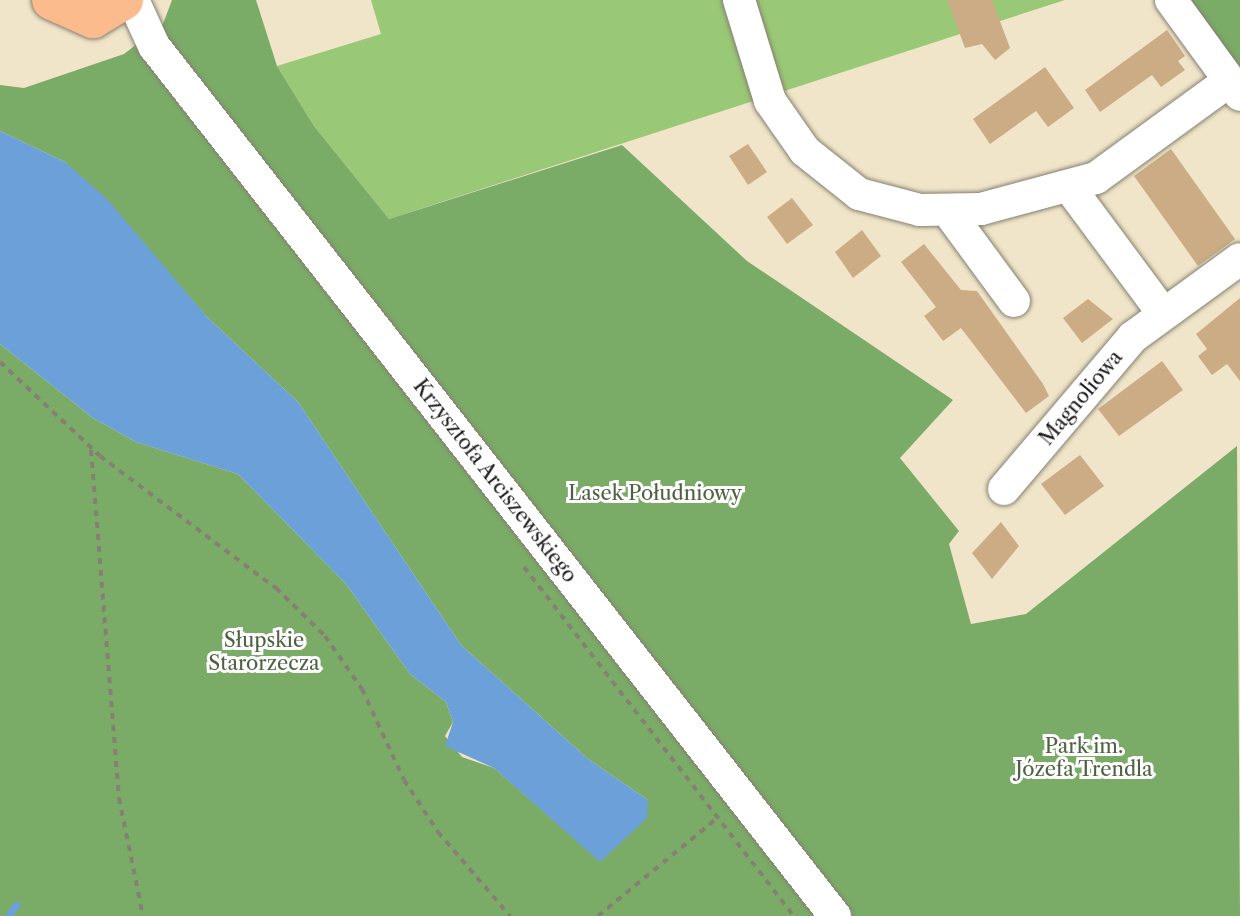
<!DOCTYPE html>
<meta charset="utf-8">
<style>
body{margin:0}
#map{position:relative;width:1240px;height:916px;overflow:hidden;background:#f0e5c9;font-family:"Libre Caslon Text",serif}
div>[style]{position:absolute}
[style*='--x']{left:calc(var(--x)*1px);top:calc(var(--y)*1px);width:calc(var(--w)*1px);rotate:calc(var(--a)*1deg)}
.green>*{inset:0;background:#99c876}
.forest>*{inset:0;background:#7aac67}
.water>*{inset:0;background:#6ca0d8}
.stream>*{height:7px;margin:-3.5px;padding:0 3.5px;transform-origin:3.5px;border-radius:3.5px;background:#6ca0d8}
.building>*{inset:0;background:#cbac85}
.path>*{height:4px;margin-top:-2px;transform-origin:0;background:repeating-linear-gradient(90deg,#868072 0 6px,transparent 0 12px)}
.roads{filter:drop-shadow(0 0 2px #868072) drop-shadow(0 0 2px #868072)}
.minor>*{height:32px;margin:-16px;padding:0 16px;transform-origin:16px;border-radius:16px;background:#fff}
.major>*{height:40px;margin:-20px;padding:0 20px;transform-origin:20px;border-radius:20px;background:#fbbb8c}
span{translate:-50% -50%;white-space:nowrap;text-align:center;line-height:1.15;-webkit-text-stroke:6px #fff;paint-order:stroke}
.street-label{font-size:20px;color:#1c1c1c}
.park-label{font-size:20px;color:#4e6140}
</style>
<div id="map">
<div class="green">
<i style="clip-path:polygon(371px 0,1065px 0,389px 219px,314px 126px,277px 66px,381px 34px)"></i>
</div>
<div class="forest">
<i style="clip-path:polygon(172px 0,256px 0,277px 66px,314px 126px,389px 219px,622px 145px,747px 261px,953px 400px,900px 458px,959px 531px,949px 544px,971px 624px,1026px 614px,1237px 446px,1240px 916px,0 916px,0 344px,93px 418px,136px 442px,238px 474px,346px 584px,410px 674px,446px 702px,453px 722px,445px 736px,462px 757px,494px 768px,600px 861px,648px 800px,588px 759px,461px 645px,298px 402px,207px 317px,65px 162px,0 131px,0 85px,24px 88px,124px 54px,163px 24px)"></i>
<i style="clip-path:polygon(1179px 0,1240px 0,1240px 84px)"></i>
</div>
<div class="water">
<i style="clip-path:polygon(0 131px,65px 162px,107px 199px,207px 317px,298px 402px,461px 645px,588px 759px,648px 800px,647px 818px,600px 862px,494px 768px,445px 746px,453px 722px,446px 702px,410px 674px,346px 584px,238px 474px,136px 442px,93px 418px,0 344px)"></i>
</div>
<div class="stream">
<i style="--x:8;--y:916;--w:14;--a:-54"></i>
</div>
<div class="building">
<i style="clip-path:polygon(947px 0,992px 0,1010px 48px,995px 60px,982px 44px,965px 48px)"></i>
<i style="clip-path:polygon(1167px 30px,1185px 56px,1178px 61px,1185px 70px,1161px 87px,1152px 75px,1100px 112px,1085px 90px)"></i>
<i style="clip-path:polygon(1045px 67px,1074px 108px,1048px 127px,1036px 111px,990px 144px,973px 119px)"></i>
<i style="clip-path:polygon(748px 144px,767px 172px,748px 185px,729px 156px)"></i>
<i style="clip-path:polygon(1171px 149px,1235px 239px,1198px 266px,1134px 176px)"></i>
<i style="clip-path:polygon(792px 198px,813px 225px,787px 244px,767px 217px)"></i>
<i style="clip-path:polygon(862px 230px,881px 256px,853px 278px,835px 252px)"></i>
<i style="clip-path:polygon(924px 244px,961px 290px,977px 291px,1043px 384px,1049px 396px,1026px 413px,961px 328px,943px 341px,924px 316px,936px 307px,901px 262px)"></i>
<i style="clip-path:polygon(1240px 298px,1240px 381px,1227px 364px,1212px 375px,1198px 356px,1207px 349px,1196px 334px)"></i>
<i style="clip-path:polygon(1088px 299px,1113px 319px,1082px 343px,1063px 318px)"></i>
<i style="clip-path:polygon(1162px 361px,1183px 390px,1119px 436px,1098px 409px)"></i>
<i style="clip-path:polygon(1080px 455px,1104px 486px,1065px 515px,1041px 484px)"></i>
<i style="clip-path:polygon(1001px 522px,1019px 546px,992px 579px,972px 553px)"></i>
</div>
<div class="path">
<i style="--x:0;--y:362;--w:137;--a:43.2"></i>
<i style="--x:100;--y:456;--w:220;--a:36.9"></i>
<i style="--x:276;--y:588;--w:69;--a:44.4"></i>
<i style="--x:325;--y:636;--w:65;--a:55.1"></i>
<i style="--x:362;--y:689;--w:100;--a:65.2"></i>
<i style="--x:404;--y:780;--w:62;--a:56.8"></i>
<i style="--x:438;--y:832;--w:111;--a:49.4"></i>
<i style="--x:91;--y:450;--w:349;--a:85.4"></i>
<i style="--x:119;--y:798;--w:120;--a:78.5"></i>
<i style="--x:524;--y:567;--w:441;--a:52.3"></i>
<i style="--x:598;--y:916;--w:153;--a:-39.4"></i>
</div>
<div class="roads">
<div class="minor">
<i style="--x:133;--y:0;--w:51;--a:65.5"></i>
<i style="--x:154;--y:46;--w:1105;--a:51.95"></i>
<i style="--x:739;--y:0;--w:106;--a:72.9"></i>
<i style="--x:770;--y:101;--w:61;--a:55"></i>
<i style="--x:805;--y:151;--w:69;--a:38.5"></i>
<i style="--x:859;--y:194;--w:63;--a:14.7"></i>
<i style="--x:920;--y:210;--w:61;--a:-0.9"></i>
<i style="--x:981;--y:209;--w:119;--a:-15.1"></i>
<i style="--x:1096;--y:178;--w:165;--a:-36.1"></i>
<i style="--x:1171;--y:0;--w:117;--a:54"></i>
<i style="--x:1070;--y:188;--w:156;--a:53.4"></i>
<i style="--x:950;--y:214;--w:108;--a:53.7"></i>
<i style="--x:1004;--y:489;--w:199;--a:-49.7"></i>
<i style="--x:1133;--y:337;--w:132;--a:-36.1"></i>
</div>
<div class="major">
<i style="--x:52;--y:0;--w:45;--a:23.7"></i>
<i style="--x:93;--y:18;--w:35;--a:-31"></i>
</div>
</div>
<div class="street-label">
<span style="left:1081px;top:398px;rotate:-50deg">Magnoliowa</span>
<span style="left:495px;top:481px;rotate:52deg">Krzysztofa Arciszewskiego</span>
</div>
<div class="park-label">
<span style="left:655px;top:493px">Lasek Południowy</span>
<span style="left:264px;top:652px">Słupskie<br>Starorzecza</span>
<span style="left:1084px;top:758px">Park im.<br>Józefa Trendla</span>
</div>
</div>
